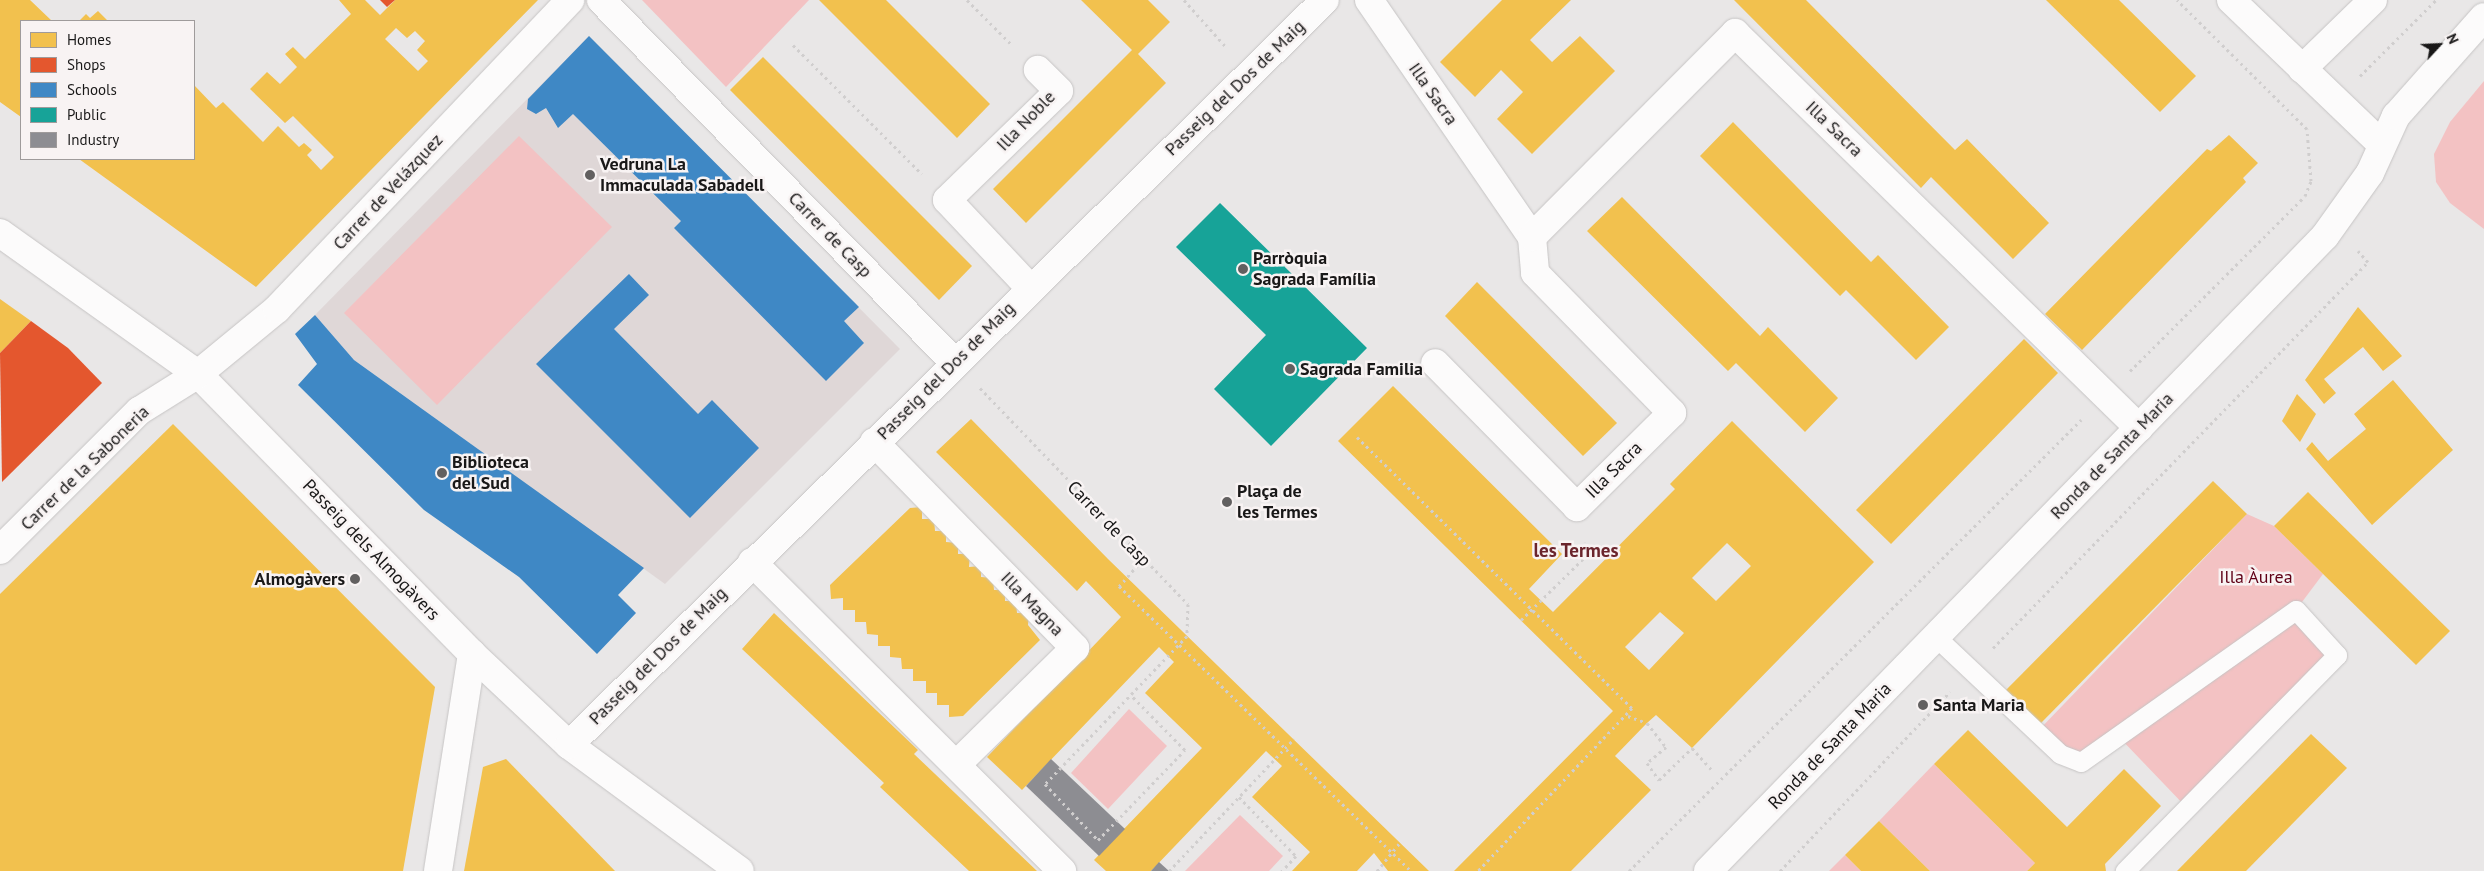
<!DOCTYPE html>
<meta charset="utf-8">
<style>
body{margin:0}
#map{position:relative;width:2484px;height:871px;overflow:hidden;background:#e9e7e7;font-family:"PT Sans",sans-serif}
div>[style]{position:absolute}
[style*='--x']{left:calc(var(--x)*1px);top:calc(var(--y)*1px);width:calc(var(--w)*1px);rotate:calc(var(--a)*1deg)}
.built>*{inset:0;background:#dfd7d7}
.green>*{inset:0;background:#f3c2c3}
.homes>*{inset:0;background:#f2c14e}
.shops>*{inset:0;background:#e4572e}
.schools>*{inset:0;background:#3f88c5}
.public>*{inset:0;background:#17a398}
.industry>*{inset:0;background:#8d8d92}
.path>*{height:3px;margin-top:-1.5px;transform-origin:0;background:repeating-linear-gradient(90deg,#d0cece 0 2.5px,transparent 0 6.5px)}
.roads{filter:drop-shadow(0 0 1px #c6c4c4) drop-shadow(0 0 1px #c6c4c4)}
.service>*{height:19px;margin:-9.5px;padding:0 9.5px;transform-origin:9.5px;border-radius:9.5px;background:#fcfbfb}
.minor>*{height:28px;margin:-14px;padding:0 14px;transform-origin:14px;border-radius:14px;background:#fcfbfb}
.tertiary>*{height:28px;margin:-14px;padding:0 14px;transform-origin:14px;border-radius:14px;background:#fcfbfb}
.dots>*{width:14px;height:14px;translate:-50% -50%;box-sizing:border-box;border:2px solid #f8f3f3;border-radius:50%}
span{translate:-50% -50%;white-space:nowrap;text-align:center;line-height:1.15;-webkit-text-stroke:5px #f8f3f3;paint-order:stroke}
.street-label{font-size:18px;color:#191818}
.poi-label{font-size:18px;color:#191818;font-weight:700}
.left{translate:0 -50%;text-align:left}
.right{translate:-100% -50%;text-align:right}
.park-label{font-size:18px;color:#5f0016}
.neighbourhood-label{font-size:19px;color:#6b252c;font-weight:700}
.legend{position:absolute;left:20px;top:20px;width:175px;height:140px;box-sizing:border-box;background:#f8f3f3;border:1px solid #9f9b9b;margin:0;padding:6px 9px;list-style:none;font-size:15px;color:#191818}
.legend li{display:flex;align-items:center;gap:10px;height:25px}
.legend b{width:25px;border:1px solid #9f9b9b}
.north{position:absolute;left:2414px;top:20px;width:50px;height:50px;-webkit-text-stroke:4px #f8f3f3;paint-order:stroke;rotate:65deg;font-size:14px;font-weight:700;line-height:20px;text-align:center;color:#191818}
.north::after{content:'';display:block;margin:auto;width:18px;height:22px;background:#191818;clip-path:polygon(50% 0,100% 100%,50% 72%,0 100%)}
</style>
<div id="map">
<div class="built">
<i style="clip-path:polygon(589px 36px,900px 349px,665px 584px,354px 360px,315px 315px)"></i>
</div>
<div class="green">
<i style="clip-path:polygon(642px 0,809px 0,726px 87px)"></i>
<i style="clip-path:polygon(2484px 81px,2484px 229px,2450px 203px,2436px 182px,2434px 154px,2450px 122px)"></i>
<i style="clip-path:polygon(519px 136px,612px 227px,437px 405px,344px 313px)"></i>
<i style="clip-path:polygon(2247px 514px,2274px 526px,2323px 574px,2296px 610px,2337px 655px,2187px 808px,2118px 736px,2081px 762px,2037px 732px)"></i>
<i style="clip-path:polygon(1129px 709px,1167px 746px,1108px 809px,1071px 773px)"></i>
<i style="clip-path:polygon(1934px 764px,2035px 863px,2027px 871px,1930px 871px,1879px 821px)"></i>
<i style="clip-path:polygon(1240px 815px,1283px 856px,1269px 871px,1185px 871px)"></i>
<i style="clip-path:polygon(1845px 855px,1861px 871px,1829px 871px)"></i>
</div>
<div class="homes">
<i style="clip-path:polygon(0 0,30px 0,52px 21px,21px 21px,21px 117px,0 102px)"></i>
<i style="clip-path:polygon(evenodd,339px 0,365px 0,380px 15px,395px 0,538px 0,256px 287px,79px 159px,194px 159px,194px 85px,216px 108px,223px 102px,263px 142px,278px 126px,299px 147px,304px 143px,312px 150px,307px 155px,321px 170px,334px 157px,293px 116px,285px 123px,250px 89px,267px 72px,280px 84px,297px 67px,285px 54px,293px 47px,305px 59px,351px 14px,339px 0,396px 28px,407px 38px,415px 31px,425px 41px,417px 50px,428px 61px,418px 71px,385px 39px,396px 28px)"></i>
<i style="clip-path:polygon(819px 0,886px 0,990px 104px,957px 138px)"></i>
<i style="clip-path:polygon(1081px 0,1148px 0,1170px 22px,1138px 54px,1166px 83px,1026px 223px,993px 189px,1132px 50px)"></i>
<i style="clip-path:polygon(1502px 0,1571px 0,1530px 40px,1552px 62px,1580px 36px,1615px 71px,1532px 154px,1497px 119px,1523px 92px,1501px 70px,1475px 97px,1440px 62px)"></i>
<i style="clip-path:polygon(1734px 0,1806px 0,1955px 150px,1967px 139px,2049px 223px,2013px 259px,1931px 177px,1921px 188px)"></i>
<i style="clip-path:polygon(2046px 0,2119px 0,2196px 76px,2160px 112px)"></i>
<i style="clip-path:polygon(98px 11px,108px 21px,79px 21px,86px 14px,90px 18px)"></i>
<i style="clip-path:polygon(763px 57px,972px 266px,939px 300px,730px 90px)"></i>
<i style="clip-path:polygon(1733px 122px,1871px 262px,1878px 255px,1949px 327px,1916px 360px,1846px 290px,1840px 296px,1700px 156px)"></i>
<i style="clip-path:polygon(2229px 135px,2258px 163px,2243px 178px,2246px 182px,2082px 350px,2045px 314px,2207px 149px,2211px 151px)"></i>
<i style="clip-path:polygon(1622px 197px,1760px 336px,1768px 327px,1838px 398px,1805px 432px,1736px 363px,1728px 371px,1587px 231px)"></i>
<i style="clip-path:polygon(1477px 282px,1617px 423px,1583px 456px,1445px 316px)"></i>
<i style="clip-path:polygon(0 299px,31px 321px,0 353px)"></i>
<i style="clip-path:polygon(2358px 307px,2402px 356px,2383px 371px,2363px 347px,2324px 379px,2336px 393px,2324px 404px,2305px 380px)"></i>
<i style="clip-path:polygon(2024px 339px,2058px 373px,1891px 544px,1856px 510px)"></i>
<i style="clip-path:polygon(2393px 380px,2453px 450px,2372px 525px,2306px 449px,2312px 442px,2328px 461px,2366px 429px,2354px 414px)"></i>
<i style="clip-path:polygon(evenodd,1393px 386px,1562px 554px,1529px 589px,1553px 612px,1675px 489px,1670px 484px,1732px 421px,1874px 562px,1692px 748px,1656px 715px,1647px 723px,1615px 756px,1651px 790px,1571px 871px,1454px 871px,1613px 711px,1338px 441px,1393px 386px,1727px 543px,1751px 566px,1716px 601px,1692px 578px,1727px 543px,1393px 386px,1660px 612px,1684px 633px,1649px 670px,1625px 647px,1660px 612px)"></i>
<i style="clip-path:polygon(2297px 394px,2316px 414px,2300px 442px,2282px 421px)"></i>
<i style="clip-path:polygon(971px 419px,1108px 559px,1429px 871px,1388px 871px,1374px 853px,1357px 871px,1292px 871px,1310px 852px,1252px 797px,1282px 766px,1266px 751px,1151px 871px,1106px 871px,1094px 860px,1202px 748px,1145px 693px,1174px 662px,1159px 647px,1022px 790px,987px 757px,1121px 617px,1086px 581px,1077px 591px,936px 452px)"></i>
<i style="clip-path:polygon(173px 424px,435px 687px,403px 871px,0 871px,0 594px)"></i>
<i style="clip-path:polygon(2213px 481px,2247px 514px,2040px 724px,2005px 691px)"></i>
<i style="clip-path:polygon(2308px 492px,2450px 631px,2416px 665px,2274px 526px)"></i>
<i style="clip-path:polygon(922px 507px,922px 519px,934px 519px,935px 531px,946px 531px,946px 542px,958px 543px,958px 554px,970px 554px,969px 567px,981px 566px,981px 577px,993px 578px,994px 590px,1005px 590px,1005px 601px,1016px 601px,1017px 613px,1029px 613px,1028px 625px,1040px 640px,963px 716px,949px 717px,949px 705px,937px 705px,937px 693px,926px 693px,926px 681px,913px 681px,913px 669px,902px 669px,901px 658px,890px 657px,890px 646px,878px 646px,878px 635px,867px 634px,866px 622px,855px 622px,855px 610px,843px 610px,843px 598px,831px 599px,830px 585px,910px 508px)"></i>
<i style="clip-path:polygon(774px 613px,918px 750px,914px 754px,1037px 871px,969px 871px,880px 787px,884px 783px,742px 649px)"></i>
<i style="clip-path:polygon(1968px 730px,2067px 827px,2124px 769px,2161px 806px,2105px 864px,2106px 871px,2027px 871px,2035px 863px,1934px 764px)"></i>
<i style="clip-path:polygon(2311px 734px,2347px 768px,2246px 871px,2177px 871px)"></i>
<i style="clip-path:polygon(506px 759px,615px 871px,464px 871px,483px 767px)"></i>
<i style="clip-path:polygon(1879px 821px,1930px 871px,1861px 871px,1845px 855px)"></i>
</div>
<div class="shops">
<i style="clip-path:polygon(380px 0,395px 0,387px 7px)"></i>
<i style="clip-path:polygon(31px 321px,68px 348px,102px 383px,2px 482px,0 353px)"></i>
</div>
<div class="schools">
<i style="clip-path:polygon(589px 36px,859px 307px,844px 321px,864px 343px,826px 381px,674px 228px,681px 221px,573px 114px,558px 128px,546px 108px,536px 114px,527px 109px,528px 99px)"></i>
<i style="clip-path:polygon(629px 274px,649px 295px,614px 329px,698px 414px,712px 400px,759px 448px,690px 518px,536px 364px)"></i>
<i style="clip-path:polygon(315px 315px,354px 360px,644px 568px,618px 595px,636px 613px,597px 654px,519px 577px,424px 510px,298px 385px,317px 364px,295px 334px)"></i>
</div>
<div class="public">
<i style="clip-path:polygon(1220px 203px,1367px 348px,1271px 446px,1214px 389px,1266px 335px,1176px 247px)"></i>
</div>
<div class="industry">
<i style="clip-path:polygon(1051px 759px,1125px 829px,1099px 856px,1026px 786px)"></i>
<i style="clip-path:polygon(1159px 862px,1169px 871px,1151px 871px)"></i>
</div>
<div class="path">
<i style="--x:967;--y:0;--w:64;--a:45"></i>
<i style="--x:1184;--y:0;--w:64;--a:48.1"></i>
<i style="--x:793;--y:45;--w:182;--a:45"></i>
<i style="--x:2360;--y:76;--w:107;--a:-45"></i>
<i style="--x:2130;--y:371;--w:247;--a:-45"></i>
<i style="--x:2305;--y:196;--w:16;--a:-68"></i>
<i style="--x:2311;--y:181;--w:52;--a:-94.4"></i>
<i style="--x:2307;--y:129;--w:183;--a:-135.2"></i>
<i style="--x:980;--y:388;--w:300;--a:46.1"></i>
<i style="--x:1188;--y:604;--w:32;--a:92"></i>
<i style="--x:1187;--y:636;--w:205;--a:133.8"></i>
<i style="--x:1045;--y:784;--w:77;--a:46.6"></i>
<i style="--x:1098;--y:840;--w:125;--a:-46"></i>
<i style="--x:1185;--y:750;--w:77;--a:-134.5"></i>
<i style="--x:1357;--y:437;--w:386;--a:44.6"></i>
<i style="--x:1632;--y:708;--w:224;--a:133.4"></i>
<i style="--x:1142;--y:560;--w:35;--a:131"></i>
<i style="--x:1119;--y:586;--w:408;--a:44.3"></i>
<i style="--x:1521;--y:620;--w:93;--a:-44.6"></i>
<i style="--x:1587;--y:555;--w:13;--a:-103"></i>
<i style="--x:1993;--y:648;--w:538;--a:-45.83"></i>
<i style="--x:2368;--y:262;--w:15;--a:-132"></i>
<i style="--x:1628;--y:716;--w:20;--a:20"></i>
<i style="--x:1647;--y:723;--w:31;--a:52"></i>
<i style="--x:1666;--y:747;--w:25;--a:140"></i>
<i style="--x:1647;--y:763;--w:21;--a:55"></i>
<i style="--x:1659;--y:780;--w:46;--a:-44.1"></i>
<i style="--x:1692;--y:748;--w:31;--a:48"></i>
<i style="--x:1239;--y:797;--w:82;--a:46"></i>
<i style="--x:1296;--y:856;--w:21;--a:133"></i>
<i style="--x:1169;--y:871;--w:182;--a:-46.6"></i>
<i style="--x:1377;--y:871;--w:36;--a:-51"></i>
<i style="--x:1629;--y:871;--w:639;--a:-44.94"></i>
<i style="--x:1780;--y:871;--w:247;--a:-46.5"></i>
</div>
<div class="roads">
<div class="service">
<i style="--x:1936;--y:637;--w:170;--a:43.3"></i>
<i style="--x:2060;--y:754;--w:22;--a:21"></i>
<i style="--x:2081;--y:762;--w:263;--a:-35.3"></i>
<i style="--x:2296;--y:610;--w:61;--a:47.7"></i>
<i style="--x:2337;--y:655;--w:303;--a:134.5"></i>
</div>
<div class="minor">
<i style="--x:601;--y:0;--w:506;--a:45.72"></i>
<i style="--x:1369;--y:0;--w:288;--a:55.5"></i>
<i style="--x:1532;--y:237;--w:36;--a:85"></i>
<i style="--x:1535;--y:273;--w:196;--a:45.6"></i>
<i style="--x:1672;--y:413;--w:134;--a:135.3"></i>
<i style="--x:1577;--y:507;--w:202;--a:-134.6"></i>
<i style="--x:2231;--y:0;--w:208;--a:43.8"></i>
<i style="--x:2302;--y:69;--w:99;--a:-44.2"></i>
<i style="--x:0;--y:233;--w:243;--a:35.5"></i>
<i style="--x:198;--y:374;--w:392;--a:45.6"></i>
<i style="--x:472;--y:654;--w:133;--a:43.2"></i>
<i style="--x:569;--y:745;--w:212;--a:36.4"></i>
<i style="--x:1532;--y:237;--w:288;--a:-45.1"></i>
<i style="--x:1735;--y:33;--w:565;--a:44.35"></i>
<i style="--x:1030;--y:288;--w:121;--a:-133.3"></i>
<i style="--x:947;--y:200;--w:156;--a:-44.2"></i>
<i style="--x:1059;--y:91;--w:30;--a:-135"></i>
<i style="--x:874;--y:442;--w:288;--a:45.7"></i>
<i style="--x:1075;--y:648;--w:165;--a:135.5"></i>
<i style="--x:0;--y:550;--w:197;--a:-45"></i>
<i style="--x:139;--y:411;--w:70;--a:-32.1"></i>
<i style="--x:198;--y:374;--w:102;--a:-39.4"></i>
<i style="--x:277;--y:309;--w:426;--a:-46.5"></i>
<i style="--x:752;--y:562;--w:438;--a:44.9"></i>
<i style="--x:569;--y:745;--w:1061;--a:-44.58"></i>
<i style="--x:438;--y:871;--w:220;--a:-81.1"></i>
</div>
<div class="tertiary">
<i style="--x:1708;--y:871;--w:885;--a:-45.82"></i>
<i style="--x:2325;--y:236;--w:77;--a:-54.5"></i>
<i style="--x:2370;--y:173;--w:63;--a:-65.5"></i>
<i style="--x:2396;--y:116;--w:132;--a:-48.4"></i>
</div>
</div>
<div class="dots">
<i style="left:590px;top:175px;background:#626060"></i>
<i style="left:1243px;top:269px;background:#626060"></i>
<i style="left:1290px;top:369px;background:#626060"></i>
<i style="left:442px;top:473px;background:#626060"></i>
<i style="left:1227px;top:502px;background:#626060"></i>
<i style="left:355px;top:579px;background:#626060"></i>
<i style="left:1923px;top:705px;background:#626060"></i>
</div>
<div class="street-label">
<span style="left:1235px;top:88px;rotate:-44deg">Passeig del Dos de Maig</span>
<span style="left:1433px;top:94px;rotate:55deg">Illa Sacra</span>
<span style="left:1026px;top:121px;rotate:-46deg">Illa Noble</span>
<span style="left:1834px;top:129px;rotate:44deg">Illa Sacra</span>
<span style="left:388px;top:192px;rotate:-47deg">Carrer de Velázquez</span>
<span style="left:830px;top:235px;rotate:46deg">Carrer de Casp</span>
<span style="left:946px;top:371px;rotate:-45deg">Passeig del Dos de Maig</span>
<span style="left:2112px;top:456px;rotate:-46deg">Ronda de Santa Maria</span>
<span style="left:85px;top:468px;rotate:-44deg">Carrer de la Saboneria</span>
<span style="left:1614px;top:470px;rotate:-45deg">Illa Sacra</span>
<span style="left:1109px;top:524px;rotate:46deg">Carrer de Casp</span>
<span style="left:371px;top:550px;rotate:46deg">Passeig dels Almogàvers</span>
<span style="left:1032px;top:604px;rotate:46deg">Illa Magna</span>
<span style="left:658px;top:656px;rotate:-45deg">Passeig del Dos de Maig</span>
<span style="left:1830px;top:746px;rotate:-46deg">Ronda de Santa Maria</span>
</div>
<div class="poi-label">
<span class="left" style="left:600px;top:175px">Vedruna La<br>Immaculada Sabadell</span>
<span class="left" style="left:1253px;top:269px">Parròquia<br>Sagrada Família</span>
<span class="left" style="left:1300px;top:369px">Sagrada Familia</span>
<span class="left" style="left:452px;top:473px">Biblioteca<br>del Sud</span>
<span class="left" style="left:1237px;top:502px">Plaça de<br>les Termes</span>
<span class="right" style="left:345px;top:579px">Almogàvers</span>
<span class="left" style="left:1933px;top:705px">Santa Maria</span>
</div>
<div class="park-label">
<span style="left:2256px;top:577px">Illa Àurea</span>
</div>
<div class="neighbourhood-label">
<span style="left:1576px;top:551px">les Termes</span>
</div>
<ul class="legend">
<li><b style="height:14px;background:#f2c14e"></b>Homes</li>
<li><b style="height:14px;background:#e4572e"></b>Shops</li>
<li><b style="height:14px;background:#3f88c5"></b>Schools</li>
<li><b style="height:14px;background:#17a398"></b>Public</li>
<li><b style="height:14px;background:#8d8d92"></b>Industry</li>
</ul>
<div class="north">N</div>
</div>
